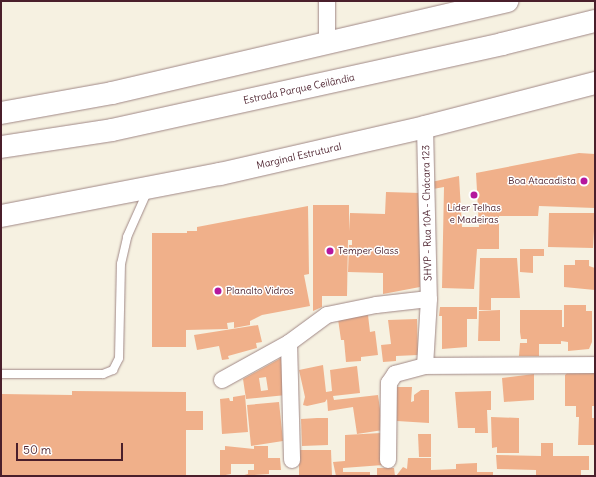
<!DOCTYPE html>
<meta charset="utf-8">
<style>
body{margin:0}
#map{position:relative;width:596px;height:477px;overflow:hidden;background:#f6f1e1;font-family:Delius,sans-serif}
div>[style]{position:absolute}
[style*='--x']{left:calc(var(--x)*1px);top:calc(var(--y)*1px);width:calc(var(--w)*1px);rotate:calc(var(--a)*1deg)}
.building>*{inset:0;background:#f0b08a}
.roads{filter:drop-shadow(0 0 1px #a08886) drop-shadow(0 0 1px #a08886)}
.lane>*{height:8px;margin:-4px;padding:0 4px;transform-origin:4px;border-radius:4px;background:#fff}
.street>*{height:16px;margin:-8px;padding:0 8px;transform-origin:8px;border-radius:8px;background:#fff}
.secondary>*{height:22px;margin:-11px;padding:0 11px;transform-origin:11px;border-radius:11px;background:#fff}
.highway>*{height:22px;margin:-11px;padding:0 11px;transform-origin:11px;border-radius:11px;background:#fff}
.dots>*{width:11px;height:11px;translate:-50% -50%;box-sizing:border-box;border:2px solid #fff;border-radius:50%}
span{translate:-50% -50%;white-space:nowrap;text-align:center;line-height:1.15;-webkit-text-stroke:3px #fff;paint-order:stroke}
.street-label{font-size:10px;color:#4a1f2b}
.poi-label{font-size:10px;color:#4a1f2b}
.right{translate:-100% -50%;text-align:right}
.left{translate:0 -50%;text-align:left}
.frame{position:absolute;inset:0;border:2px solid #4a1f2b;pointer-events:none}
.scale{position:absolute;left:16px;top:443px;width:107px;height:18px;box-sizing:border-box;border:2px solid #4a1f2b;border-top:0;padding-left:5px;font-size:12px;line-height:14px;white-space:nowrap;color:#4a1f2b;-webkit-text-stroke:3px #fff;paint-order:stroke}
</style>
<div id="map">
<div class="building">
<i style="clip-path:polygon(579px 153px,595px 154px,595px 208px,539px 206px,538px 216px,499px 216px,499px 249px,477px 249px,474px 289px,442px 288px,444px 187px,422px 191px,422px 184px,459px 176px,462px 227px,479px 227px,476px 173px)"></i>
<i style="clip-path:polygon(386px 192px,421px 193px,420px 287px,383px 294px,383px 273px,348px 272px,349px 245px,352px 245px,352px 240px,348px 240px,347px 296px,322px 296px,322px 307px,313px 311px,313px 205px,349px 205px,349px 231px,350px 213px,385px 214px)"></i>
<i style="clip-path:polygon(308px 206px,309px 274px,304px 275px,310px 306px,262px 315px,250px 321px,250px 325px,234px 328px,234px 322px,227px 323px,228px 329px,186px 330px,186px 347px,152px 347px,152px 233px,187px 233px,187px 231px,197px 231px,197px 227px)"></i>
<i style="clip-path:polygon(549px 213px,595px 213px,593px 248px,548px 247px)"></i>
<i style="clip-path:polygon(520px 249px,544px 249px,544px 256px,533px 256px,533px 273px,520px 272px)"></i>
<i style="clip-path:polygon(480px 258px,517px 258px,520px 298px,491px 298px,491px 310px,479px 310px)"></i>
<i style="clip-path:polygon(575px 260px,589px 260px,589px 266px,595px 268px,595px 290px,564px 287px,564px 265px,575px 265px)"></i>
<i style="clip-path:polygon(564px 305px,586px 305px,586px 311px,592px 311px,592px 342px,589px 349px,568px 351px,568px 342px,561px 341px,561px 344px,539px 344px,539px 356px,519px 356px,520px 343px,527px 343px,527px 339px,521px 339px,520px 332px,520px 310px,562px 310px,562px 327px,564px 327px)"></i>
<i style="clip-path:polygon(440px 307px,477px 307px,477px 319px,467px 319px,467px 347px,442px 349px,442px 316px,439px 316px)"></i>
<i style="clip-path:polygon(500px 310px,500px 341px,478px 341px,479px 311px)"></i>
<i style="clip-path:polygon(368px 315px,370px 332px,375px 331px,378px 355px,361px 357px,361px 361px,346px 362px,344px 340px,341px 340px,338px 319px)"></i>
<i style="clip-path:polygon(417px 319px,418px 355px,396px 356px,396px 361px,383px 362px,381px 345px,391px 344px,388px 320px)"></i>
<i style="clip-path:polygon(258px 325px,262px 342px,256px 343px,257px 348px,228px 356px,229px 359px,222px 360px,219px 346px,197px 350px,194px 335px)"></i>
<i style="clip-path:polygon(evenodd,281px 358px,286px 395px,246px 399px,243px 379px,281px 358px,266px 377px,268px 390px,261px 391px,259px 378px,266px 377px)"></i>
<i style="clip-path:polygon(323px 365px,326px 392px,332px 391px,330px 370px,357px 366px,360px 393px,333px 396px,334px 400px,378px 395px,383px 430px,357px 434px,353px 407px,328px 411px,327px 399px,325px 402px,307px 406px,303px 405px,305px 397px,299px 370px)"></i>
<i style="clip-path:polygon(568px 372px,595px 373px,595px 406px,592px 406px,592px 418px,595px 418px,595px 445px,578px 445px,579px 417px,576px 417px,576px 406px,565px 406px,565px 375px)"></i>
<i style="clip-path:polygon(534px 374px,534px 400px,504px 402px,502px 378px)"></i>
<i style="clip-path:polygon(397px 387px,412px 387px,411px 402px,414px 401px,414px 395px,421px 390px,429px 390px,429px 423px,397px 421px)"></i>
<i style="clip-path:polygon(72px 391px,186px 392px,186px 411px,203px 411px,203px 430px,186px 430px,186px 476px,1px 476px,1px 394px,72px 395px)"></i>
<i style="clip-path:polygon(491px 391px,491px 410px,487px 410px,488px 433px,475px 433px,475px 428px,458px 428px,455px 392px)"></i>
<i style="clip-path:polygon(245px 395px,248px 432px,222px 434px,220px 399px,229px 398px,230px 401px,233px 401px,233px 397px)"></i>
<i style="clip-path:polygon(279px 402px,283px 441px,251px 446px,247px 405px)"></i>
<i style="clip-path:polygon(491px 417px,519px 418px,519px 453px,497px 453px,497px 447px,492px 448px)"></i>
<i style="clip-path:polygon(317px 418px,328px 418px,328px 445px,302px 446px,301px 419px)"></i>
<i style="clip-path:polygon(381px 433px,383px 465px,343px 468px,343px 472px,370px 472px,370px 476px,336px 476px,333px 462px,345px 461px,345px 435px)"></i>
<i style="clip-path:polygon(418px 434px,431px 434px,431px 457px,419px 457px)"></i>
<i style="clip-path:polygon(541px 443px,553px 443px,553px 456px,589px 456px,589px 470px,581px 470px,581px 476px,536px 476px,536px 470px,497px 469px,496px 455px,541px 456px)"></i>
<i style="clip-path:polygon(225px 446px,254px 449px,254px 446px,268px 446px,268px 458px,280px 458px,281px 470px,269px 470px,269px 474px,241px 476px,248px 474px,248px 470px,254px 470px,254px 464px,231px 464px,231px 474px,220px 476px,220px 450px,225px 450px)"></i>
<i style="clip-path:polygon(299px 450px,331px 450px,332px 476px,299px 476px)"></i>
<i style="clip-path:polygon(408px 458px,431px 458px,431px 470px,456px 469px,456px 464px,477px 463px,477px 472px,493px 472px,493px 476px,396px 476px,403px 467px,407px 469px)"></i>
<i style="clip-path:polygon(377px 468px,394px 468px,395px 476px,377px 476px)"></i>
</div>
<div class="roads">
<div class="lane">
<i style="--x:1;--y:374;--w:102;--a:0"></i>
<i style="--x:103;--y:374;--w:11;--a:-22"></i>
<i style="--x:113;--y:370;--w:13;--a:-63"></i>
<i style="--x:119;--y:358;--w:94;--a:-88.8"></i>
<i style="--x:121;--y:264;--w:28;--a:-77"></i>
<i style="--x:127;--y:237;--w:51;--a:-65.9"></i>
</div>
<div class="street">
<i style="--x:327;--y:1;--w:42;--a:90"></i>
<i style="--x:425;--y:127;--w:172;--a:88.7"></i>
<i style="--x:429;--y:299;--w:67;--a:93.4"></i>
<i style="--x:289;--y:343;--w:117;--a:88.5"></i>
<i style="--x:222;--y:380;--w:77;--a:-28.9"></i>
<i style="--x:289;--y:343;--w:47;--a:-36.4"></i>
<i style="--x:327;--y:315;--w:50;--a:-11.5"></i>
<i style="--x:376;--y:305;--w:53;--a:-6.5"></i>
<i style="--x:388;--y:460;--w:77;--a:-89.3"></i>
<i style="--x:389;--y:383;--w:11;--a:-56"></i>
<i style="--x:395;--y:374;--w:31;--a:-15"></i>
<i style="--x:425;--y:366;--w:170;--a:-0.3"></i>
</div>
<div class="secondary">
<i style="--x:1;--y:216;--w:223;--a:-10.9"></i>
<i style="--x:220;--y:174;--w:210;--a:-12.9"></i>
<i style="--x:425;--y:127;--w:176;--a:-14.5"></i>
</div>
<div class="highway">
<i style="--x:1;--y:113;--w:113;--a:-10.2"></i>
<i style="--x:112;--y:93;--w:406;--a:-13.1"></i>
<i style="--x:1;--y:147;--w:112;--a:-8.7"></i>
<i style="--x:112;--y:130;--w:399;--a:-12.4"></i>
<i style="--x:502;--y:44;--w:96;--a:-13.9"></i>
</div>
</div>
<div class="dots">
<i style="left:584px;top:181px;background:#b5179e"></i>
<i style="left:474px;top:195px;background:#b5179e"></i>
<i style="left:330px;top:251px;background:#b5179e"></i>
<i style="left:218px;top:291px;background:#b5179e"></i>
</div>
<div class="street-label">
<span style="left:299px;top:89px;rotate:-12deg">Estrada Parque Ceilândia</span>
<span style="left:299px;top:156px;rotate:-13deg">Marginal Estrutural</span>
<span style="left:427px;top:213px;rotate:-91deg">SHVP - Rua 10A - Chácara 123</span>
</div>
<div class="poi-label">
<span class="right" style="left:576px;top:181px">Boa Atacadista</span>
<span style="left:474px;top:213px">Líder Telhas<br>e Madeiras</span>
<span class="left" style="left:338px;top:251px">Temper Glass</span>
<span class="left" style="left:226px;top:291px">Planalto Vidros</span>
</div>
<div class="frame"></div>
<div class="scale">50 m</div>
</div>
